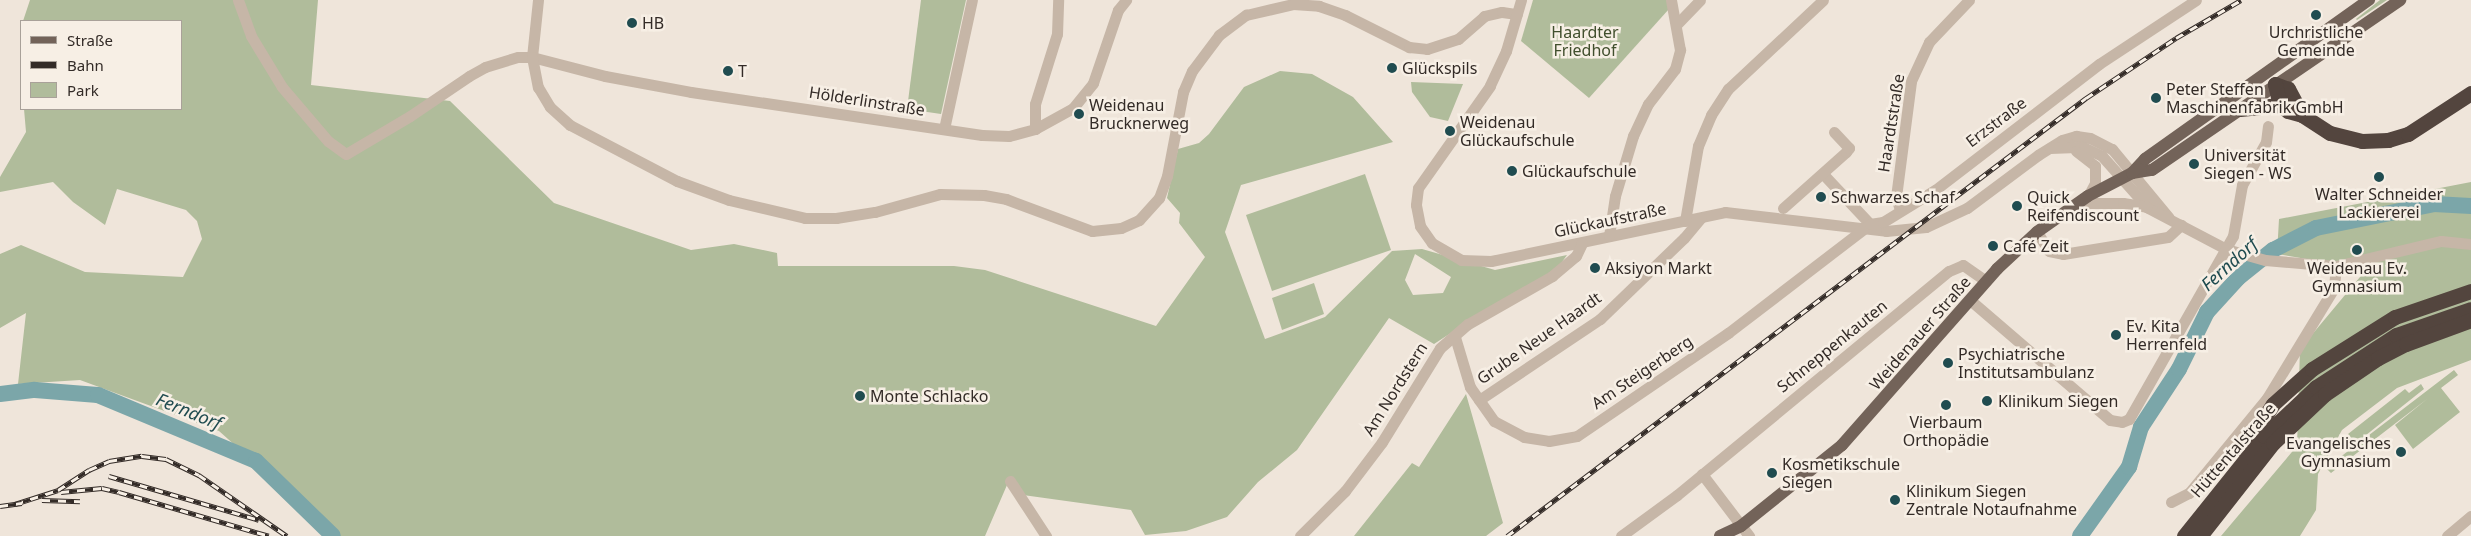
<!DOCTYPE html>
<meta charset="utf-8">
<style>
body{margin:0}
#map{position:relative;width:2471px;height:536px;overflow:hidden;background:#efe5da;font-family:"Noto Sans",sans-serif}
div>[style]{position:absolute}
[style*='--x']{left:calc(var(--x)*1px);top:calc(var(--y)*1px);width:calc(var(--w)*1px);rotate:calc(var(--a)*1deg)}
.green>*{inset:0;background:#b0bc9b}
.river>*{height:16px;margin:-8px;padding:0 8px;transform-origin:8px;border-radius:8px;background:#7ba6a9}
.minor>*{height:11px;margin:-5.5px;padding:0 5.5px;transform-origin:5.5px;border-radius:5.5px;background:#c6b6a7}
.major>*{height:12px;margin:-6px;padding:0 6px;transform-origin:6px;border-radius:6px;background:#736359}
.highway>*{height:15px;margin:-7.5px;padding:0 7.5px;transform-origin:7.5px;border-radius:7.5px;background:#53453e}
.rail>*{height:4.5px;margin-top:-2.25px;transform-origin:0;background:repeating-linear-gradient(90deg,#f7efe5 0 8px,#332b27 0 16px);box-sizing:border-box;border-block:1px solid #332b27}
.dots>*{width:14px;height:14px;translate:-50% -50%;box-sizing:border-box;border:2px solid #f7efe5;border-radius:50%}
span{translate:-50% -50%;white-space:nowrap;text-align:center;line-height:1.15;-webkit-text-stroke:5px #f7efe5;paint-order:stroke}
.poi-label{font-size:16px;color:#332b27}
.left{translate:0 -50%;text-align:left}
.right{translate:-100% -50%;text-align:right}
.park-label{font-size:16px;color:#414f2d}
.street-label{font-size:16px;color:#332b27}
.water-label{font-size:18px;color:#204c50;font-style:italic}
.legend{position:absolute;left:20px;top:20px;width:162px;height:90px;box-sizing:border-box;background:#f7efe5;border:1px solid #a9a199;margin:0;padding:6px 9px;list-style:none;font-size:15px;color:#332b27}
.legend li{display:flex;align-items:center;gap:10px;height:25px}
.legend b{width:25px;border:1px solid #a9a199}
</style>
<div id="map">
<div class="green">
<i style="clip-path:polygon(evenodd,30px 0,318px 0,311px 85px,450px 101px,554px 203px,691px 250px,734px 244px,777px 253px,778px 266px,954px 266px,985px 270px,1156px 326px,1205px 257px,1179px 223px,1180px 213px,1167px 198px,1178px 149px,1199px 143px,1209px 134px,1244px 87px,1280px 71px,1312px 74px,1353px 97px,1393px 142px,1241px 185px,1225px 232px,1265px 339px,1325px 317px,1392px 251px,1422px 249px,1495px 270px,1567px 255px,1557px 269px,1500px 301px,1434px 344px,1389px 318px,1297px 450px,1258px 482px,1227px 517px,1186px 531px,1145px 535px,1131px 510px,1023px 495px,1007px 485px,985px 536px,337px 536px,219px 431px,80px 380px,18px 384px,26px 313px,0 328px,0 254px,21px 245px,85px 272px,183px 277px,202px 239px,197px 221px,186px 210px,117px 189px,105px 225px,73px 202px,53px 182px,0 192px,0 177px,26px 132px,24px 109px,181px 109px,181px 21px,23px 21px,30px 0,1415px 254px,1451px 277px,1443px 293px,1413px 295px,1405px 280px,1415px 254px)"></i>
<i style="clip-path:polygon(921px 0,966px 0,941px 114px,907px 109px)"></i>
<i style="clip-path:polygon(1533px 0,1669px 0,1669px 9px,1589px 98px,1521px 41px)"></i>
<i style="clip-path:polygon(2380px 0,2387px 0,2357px 20px,2356px 19px)"></i>
<i style="clip-path:polygon(1411px 82px,1463px 84px,1448px 121px,1430px 117px,1412px 92px)"></i>
<i style="clip-path:polygon(1365px 174px,1391px 250px,1272px 291px,1246px 215px)"></i>
<i style="clip-path:polygon(evenodd,2471px 182px,2471px 360px,2397px 388px,2342px 430px,2318px 474px,2316px 510px,2300px 536px,2221px 536px,2297px 446px,2300px 349px,2375px 259px,2330px 263px,2277px 254px,2279px 219px,2471px 182px,2397px 262px,2399px 271px,2388px 274px,2385px 265px,2397px 262px)"></i>
<i style="clip-path:polygon(1314px 283px,1324px 314px,1282px 330px,1272px 298px)"></i>
<i style="clip-path:polygon(2454px 370px,2458px 375px,2441px 388px,2460px 412px,2413px 449px,2395px 425px,2427px 399px,2331px 473px,2326px 468px)"></i>
<i style="clip-path:polygon(2421px 384px,2424px 389px,2356px 443px,2348px 434px,2405px 389px,2409px 393px)"></i>
<i style="clip-path:polygon(1466px 394px,1503px 523px,1486px 536px,1354px 536px,1412px 463px,1419px 467px)"></i>
</div>
<div class="river">
<i style="--x:0;--y:394;--w:35;--a:-7"></i>
<i style="--x:35;--y:390;--w:63;--a:4.5"></i>
<i style="--x:98;--y:395;--w:171;--a:22.7"></i>
<i style="--x:256;--y:461;--w:107;--a:44.2"></i>
<i style="--x:2080;--y:536;--w:85;--a:-54.6"></i>
<i style="--x:2129;--y:467;--w:42;--a:-73.3"></i>
<i style="--x:2141;--y:427;--w:69;--a:-56.8"></i>
<i style="--x:2179;--y:369;--w:64;--a:-63.8"></i>
<i style="--x:2207;--y:312;--w:46;--a:-47.6"></i>
<i style="--x:2238;--y:278;--w:45;--a:-38.7"></i>
<i style="--x:2273;--y:250;--w:48;--a:-27.1"></i>
<i style="--x:2316;--y:228;--w:120;--a:-11.5"></i>
<i style="--x:2434;--y:204;--w:37;--a:3"></i>
</div>
<div class="minor">
<i style="--x:238;--y:0;--w:38;--a:70"></i>
<i style="--x:251;--y:36;--w:60;--a:58.7"></i>
<i style="--x:282;--y:87;--w:71;--a:49.6"></i>
<i style="--x:328;--y:141;--w:22;--a:36"></i>
<i style="--x:346;--y:154;--w:74;--a:-30.7"></i>
<i style="--x:410;--y:116;--w:71;--a:-34.1"></i>
<i style="--x:469;--y:76;--w:18;--a:-29"></i>
<i style="--x:485;--y:67;--w:34;--a:-17"></i>
<i style="--x:518;--y:57;--w:14;--a:0"></i>
<i style="--x:532;--y:57;--w:75;--a:14.6"></i>
<i style="--x:605;--y:76;--w:87;--a:10.5"></i>
<i style="--x:691;--y:92;--w:294;--a:8.4"></i>
<i style="--x:982;--y:135;--w:27;--a:2"></i>
<i style="--x:1009;--y:136;--w:27;--a:-15"></i>
<i style="--x:1035;--y:129;--w:43;--a:-28.9"></i>
<i style="--x:1073;--y:108;--w:32;--a:-51"></i>
<i style="--x:1093;--y:83;--w:77;--a:-71.1"></i>
<i style="--x:1118;--y:10;--w:13;--a:-51"></i>
<i style="--x:538;--y:0;--w:57;--a:96"></i>
<i style="--x:532;--y:57;--w:31;--a:79"></i>
<i style="--x:538;--y:87;--w:23;--a:59"></i>
<i style="--x:550;--y:107;--w:27;--a:42"></i>
<i style="--x:570;--y:125;--w:121;--a:27.6"></i>
<i style="--x:677;--y:181;--w:55;--a:20.1"></i>
<i style="--x:729;--y:200;--w:78;--a:13.3"></i>
<i style="--x:805;--y:218;--w:31;--a:0"></i>
<i style="--x:836;--y:218;--w:39;--a:-9"></i>
<i style="--x:875;--y:212;--w:67;--a:-15.5"></i>
<i style="--x:940;--y:194;--w:44;--a:1.3"></i>
<i style="--x:984;--y:195;--w:22;--a:10"></i>
<i style="--x:1006;--y:199;--w:92;--a:20.4"></i>
<i style="--x:1092;--y:231;--w:29;--a:-6"></i>
<i style="--x:1121;--y:228;--w:20;--a:-24"></i>
<i style="--x:1139;--y:220;--w:30;--a:-48"></i>
<i style="--x:1159;--y:198;--w:23;--a:-70"></i>
<i style="--x:1167;--y:176;--w:86;--a:-79.2"></i>
<i style="--x:1183;--y:92;--w:23;--a:-67"></i>
<i style="--x:1192;--y:71;--w:45;--a:-53.1"></i>
<i style="--x:1219;--y:35;--w:34;--a:-37"></i>
<i style="--x:1246;--y:15;--w:48;--a:-13.2"></i>
<i style="--x:1293;--y:4;--w:26;--a:4"></i>
<i style="--x:1319;--y:6;--w:28;--a:19"></i>
<i style="--x:1345;--y:15;--w:72;--a:26.6"></i>
<i style="--x:1409;--y:47;--w:18;--a:6"></i>
<i style="--x:1427;--y:49;--w:33;--a:-18"></i>
<i style="--x:1458;--y:39;--w:35;--a:-41"></i>
<i style="--x:1484;--y:16;--w:18;--a:-13"></i>
<i style="--x:1502;--y:12;--w:15;--a:8"></i>
<i style="--x:1521;--y:0;--w:53;--a:106.4"></i>
<i style="--x:1506;--y:51;--w:38;--a:115"></i>
<i style="--x:1490;--y:86;--w:125;--a:125.2"></i>
<i style="--x:1418;--y:188;--w:17;--a:97"></i>
<i style="--x:1416;--y:205;--w:21;--a:79"></i>
<i style="--x:1420;--y:226;--w:21;--a:55"></i>
<i style="--x:1432;--y:243;--w:34;--a:30"></i>
<i style="--x:1461;--y:260;--w:30;--a:2"></i>
<i style="--x:1491;--y:261;--w:239;--a:-11.8"></i>
<i style="--x:1725;--y:212;--w:162;--a:6.7"></i>
<i style="--x:1886;--y:231;--w:40;--a:-5.7"></i>
<i style="--x:1926;--y:227;--w:45;--a:-24.9"></i>
<i style="--x:1967;--y:208;--w:89;--a:-36.7"></i>
<i style="--x:2038;--y:155;--w:28;--a:-32"></i>
<i style="--x:2062;--y:140;--w:15;--a:-16"></i>
<i style="--x:2076;--y:136;--w:14;--a:8"></i>
<i style="--x:2090;--y:138;--w:25;--a:27"></i>
<i style="--x:2112;--y:149;--w:89;--a:50.4"></i>
<i style="--x:1677;--y:24;--w:33;--a:-46"></i>
<i style="--x:944;--y:129;--w:132;--a:-77.8"></i>
<i style="--x:1035;--y:129;--w:25;--a:-90"></i>
<i style="--x:1035;--y:104;--w:73;--a:-72.6"></i>
<i style="--x:1057;--y:34;--w:34;--a:-88"></i>
<i style="--x:2050;--y:148;--w:33;--a:-2"></i>
<i style="--x:2083;--y:147;--w:21;--a:25"></i>
<i style="--x:2102;--y:156;--w:69;--a:48.5"></i>
<i style="--x:2148;--y:208;--w:88;--a:27.7"></i>
<i style="--x:2226;--y:249;--w:41;--a:15.8"></i>
<i style="--x:2265;--y:260;--w:71;--a:4.8"></i>
<i style="--x:2336;--y:266;--w:108;--a:-13.4"></i>
<i style="--x:2441;--y:241;--w:30;--a:6"></i>
<i style="--x:2076;--y:151;--w:24;--a:38"></i>
<i style="--x:2095;--y:166;--w:17;--a:90"></i>
<i style="--x:2095;--y:183;--w:15;--a:118"></i>
<i style="--x:1823;--y:174;--w:69;--a:46.8"></i>
<i style="--x:2077;--y:203;--w:46;--a:0"></i>
<i style="--x:2123;--y:203;--w:24;--a:9"></i>
<i style="--x:1783;--y:208;--w:84;--a:-41.6"></i>
<i style="--x:1846;--y:152;--w:5;--a:-53"></i>
<i style="--x:1849;--y:148;--w:22;--a:-133"></i>
<i style="--x:1900;--y:210;--w:14;--a:-107"></i>
<i style="--x:1896;--y:197;--w:117;--a:-82.6"></i>
<i style="--x:1911;--y:81;--w:43;--a:-65.2"></i>
<i style="--x:1929;--y:42;--w:58;--a:-46.4"></i>
<i style="--x:1685;--y:221;--w:76;--a:-80.2"></i>
<i style="--x:1698;--y:146;--w:34;--a:-67"></i>
<i style="--x:1711;--y:115;--w:31;--a:-57"></i>
<i style="--x:1728;--y:89;--w:130;--a:-43.1"></i>
<i style="--x:2037;--y:232;--w:22;--a:58"></i>
<i style="--x:2049;--y:251;--w:14;--a:12"></i>
<i style="--x:2063;--y:254;--w:106;--a:-9.2"></i>
<i style="--x:2168;--y:237;--w:18;--a:-43"></i>
<i style="--x:1609;--y:236;--w:40;--a:-81.5"></i>
<i style="--x:1615;--y:196;--w:63;--a:-73.3"></i>
<i style="--x:1633;--y:136;--w:35;--a:-65"></i>
<i style="--x:1648;--y:104;--w:44;--a:-52.4"></i>
<i style="--x:1675;--y:69;--w:20;--a:-75"></i>
<i style="--x:1680;--y:50;--w:51;--a:-100.2"></i>
<i style="--x:1970;--y:300;--w:184;--a:40.6"></i>
<i style="--x:2110;--y:420;--w:12;--a:9"></i>
<i style="--x:2122;--y:422;--w:8;--a:-23"></i>
<i style="--x:2129;--y:419;--w:210;--a:-60.4"></i>
<i style="--x:2233;--y:236;--w:52;--a:-80"></i>
<i style="--x:2242;--y:185;--w:49;--a:-60.8"></i>
<i style="--x:2266;--y:142;--w:16;--a:-83"></i>
<i style="--x:1455;--y:337;--w:52;--a:73.3"></i>
<i style="--x:1470;--y:387;--w:42;--a:54.8"></i>
<i style="--x:1494;--y:421;--w:34;--a:28"></i>
<i style="--x:1524;--y:437;--w:25;--a:9"></i>
<i style="--x:1549;--y:441;--w:28;--a:-10"></i>
<i style="--x:1577;--y:436;--w:183;--a:-34.3"></i>
<i style="--x:1728;--y:333;--w:179;--a:-37.5"></i>
<i style="--x:1870;--y:224;--w:13;--a:-9"></i>
<i style="--x:1883;--y:222;--w:61;--a:-31.6"></i>
<i style="--x:1935;--y:190;--w:207;--a:-37.5"></i>
<i style="--x:2099;--y:64;--w:116;--a:-33.4"></i>
<i style="--x:1479;--y:400;--w:146;--a:-33.8"></i>
<i style="--x:1600;--y:319;--w:117;--a:-44"></i>
<i style="--x:1684;--y:238;--w:26;--a:-50"></i>
<i style="--x:1702;--y:474;--w:78;--a:52.8"></i>
<i style="--x:1010;--y:481;--w:66;--a:56.8"></i>
<i style="--x:2171;--y:502;--w:20;--a:-27"></i>
<i style="--x:2189;--y:493;--w:123;--a:-50.6"></i>
<i style="--x:2267;--y:398;--w:129;--a:-58.7"></i>
<i style="--x:2334;--y:288;--w:22;--a:-85"></i>
<i style="--x:1300;--y:536;--w:64;--a:-45"></i>
<i style="--x:1345;--y:491;--w:61;--a:-52.9"></i>
<i style="--x:1382;--y:442;--w:110;--a:-58.3"></i>
<i style="--x:1440;--y:348;--w:37;--a:-41"></i>
<i style="--x:1468;--y:324;--w:97;--a:-29.7"></i>
<i style="--x:1552;--y:276;--w:31;--a:-40"></i>
<i style="--x:1576;--y:256;--w:14;--a:-65"></i>
<i style="--x:1621;--y:536;--w:69;--a:-36.2"></i>
<i style="--x:1677;--y:495;--w:352;--a:-39.5"></i>
<i style="--x:1949;--y:271;--w:15;--a:-23"></i>
<i style="--x:1963;--y:265;--w:28;--a:35"></i>
<i style="--x:2447;--y:536;--w:31;--a:-40"></i>
</div>
<div class="major">
<i style="--x:2132;--y:173;--w:20;--a:-9"></i>
<i style="--x:2152;--y:170;--w:301;--a:-34.4"></i>
<i style="--x:1720;--y:536;--w:23;--a:-25"></i>
<i style="--x:1741;--y:526;--w:129;--a:-38.7"></i>
<i style="--x:1842;--y:445;--w:235;--a:-48.6"></i>
<i style="--x:1997;--y:269;--w:54;--a:-42.8"></i>
<i style="--x:2037;--y:232;--w:62;--a:-35.2"></i>
<i style="--x:2088;--y:196;--w:50;--a:-27.6"></i>
<i style="--x:2132;--y:173;--w:19;--a:-47"></i>
<i style="--x:2145;--y:159;--w:275;--a:-35.4"></i>
</div>
<div class="highway">
<i style="--x:2240;--y:109;--w:40;--a:-5.7"></i>
<i style="--x:2302;--y:115;--w:30;--a:-118"></i>
<i style="--x:2288;--y:89;--w:14;--a:-159"></i>
<i style="--x:2275;--y:84;--w:22;--a:77"></i>
<i style="--x:2280;--y:105;--w:10;--a:37"></i>
<i style="--x:2288;--y:111;--w:15;--a:16"></i>
<i style="--x:2302;--y:115;--w:33;--a:33"></i>
<i style="--x:2330;--y:133;--w:33;--a:14"></i>
<i style="--x:2362;--y:141;--w:26;--a:-2"></i>
<i style="--x:2388;--y:140;--w:21;--a:-17"></i>
<i style="--x:2408;--y:134;--w:75;--a:-33.1"></i>
<i style="--x:2244;--y:450;--w:54;--a:-57.8"></i>
<i style="--x:2273;--y:404;--w:52;--a:-41.9"></i>
<i style="--x:2312;--y:369;--w:98;--a:-32.1"></i>
<i style="--x:2395;--y:317;--w:80;--a:-18.9"></i>
<i style="--x:2184;--y:536;--w:128;--a:-51.3"></i>
<i style="--x:2264;--y:436;--w:71;--a:-43.3"></i>
<i style="--x:2316;--y:387;--w:95;--a:-33"></i>
<i style="--x:2396;--y:335;--w:79;--a:-19.1"></i>
<i style="--x:2200;--y:536;--w:118;--a:-51.9"></i>
<i style="--x:2273;--y:443;--w:71;--a:-43.3"></i>
<i style="--x:2325;--y:394;--w:64;--a:-34.2"></i>
<i style="--x:2378;--y:358;--w:31;--a:-27"></i>
<i style="--x:2406;--y:344;--w:69;--a:-20.3"></i>
</div>
<div class="rail">
<i style="--x:109;--y:476;--w:156;--a:16.3"></i>
<i style="--x:61;--y:492;--w:41;--a:-5.6"></i>
<i style="--x:102;--y:488;--w:17;--a:13"></i>
<i style="--x:119;--y:492;--w:156;--a:16.3"></i>
<i style="--x:42;--y:500;--w:38;--a:2"></i>
<i style="--x:15;--y:504;--w:45;--a:-18"></i>
<i style="--x:58;--y:490;--w:37;--a:-33"></i>
<i style="--x:89;--y:470;--w:22;--a:-24"></i>
<i style="--x:109;--y:461;--w:33;--a:-9"></i>
<i style="--x:142;--y:456;--w:24;--a:7"></i>
<i style="--x:166;--y:459;--w:37;--a:26"></i>
<i style="--x:199;--y:475;--w:107;--a:34.7"></i>
<i style="--x:0;--y:506;--w:22;--a:-8"></i>
<i style="--x:1507;--y:536;--w:726;--a:-37.11"></i>
<i style="--x:2086;--y:98;--w:108;--a:-33.7"></i>
<i style="--x:2176;--y:38;--w:75;--a:-30.3"></i>
</div>
<div class="dots">
<i style="left:2316px;top:15px;background:#204c50"></i>
<i style="left:632px;top:23px;background:#204c50"></i>
<i style="left:1392px;top:68px;background:#204c50"></i>
<i style="left:728px;top:71px;background:#204c50"></i>
<i style="left:2156px;top:98px;background:#204c50"></i>
<i style="left:1079px;top:114px;background:#204c50"></i>
<i style="left:1450px;top:131px;background:#204c50"></i>
<i style="left:2194px;top:164px;background:#204c50"></i>
<i style="left:1512px;top:171px;background:#204c50"></i>
<i style="left:2379px;top:177px;background:#204c50"></i>
<i style="left:1821px;top:197px;background:#204c50"></i>
<i style="left:2017px;top:206px;background:#204c50"></i>
<i style="left:1993px;top:246px;background:#204c50"></i>
<i style="left:2357px;top:250px;background:#204c50"></i>
<i style="left:1595px;top:268px;background:#204c50"></i>
<i style="left:2116px;top:335px;background:#204c50"></i>
<i style="left:1948px;top:363px;background:#204c50"></i>
<i style="left:860px;top:396px;background:#204c50"></i>
<i style="left:1987px;top:401px;background:#204c50"></i>
<i style="left:1946px;top:405px;background:#204c50"></i>
<i style="left:2401px;top:452px;background:#204c50"></i>
<i style="left:1772px;top:473px;background:#204c50"></i>
<i style="left:1895px;top:500px;background:#204c50"></i>
</div>
<div class="poi-label">
<span class="left" style="left:642px;top:23px">HB</span>
<span style="left:2316px;top:41px">Urchristliche<br>Gemeinde</span>
<span class="left" style="left:1402px;top:68px">Glückspils</span>
<span class="left" style="left:738px;top:71px">T</span>
<span class="left" style="left:2166px;top:98px">Peter Steffen<br>Maschinenfabrik GmbH</span>
<span class="left" style="left:1089px;top:114px">Weidenau<br>Brucknerweg</span>
<span class="left" style="left:1460px;top:131px">Weidenau<br>Glückaufschule</span>
<span class="left" style="left:2204px;top:164px">Universität<br>Siegen - WS</span>
<span class="left" style="left:1522px;top:171px">Glückaufschule</span>
<span style="left:2379px;top:203px">Walter Schneider<br>Lackiererei</span>
<span class="left" style="left:1831px;top:197px">Schwarzes Schaf</span>
<span class="left" style="left:2027px;top:206px">Quick<br>Reifendiscount</span>
<span class="left" style="left:2003px;top:246px">Café Zeit</span>
<span class="left" style="left:1605px;top:268px">Aksiyon Markt</span>
<span style="left:2357px;top:277px">Weidenau Ev.<br>Gymnasium</span>
<span class="left" style="left:2126px;top:335px">Ev. Kita<br>Herrenfeld</span>
<span class="left" style="left:1958px;top:363px">Psychiatrische<br>Institutsambulanz</span>
<span class="left" style="left:870px;top:396px">Monte Schlacko</span>
<span class="left" style="left:1998px;top:401px">Klinikum Siegen</span>
<span style="left:1946px;top:431px">Vierbaum<br>Orthopädie</span>
<span class="right" style="left:2391px;top:452px">Evangelisches<br>Gymnasium</span>
<span class="left" style="left:1782px;top:473px">Kosmetikschule<br>Siegen</span>
<span class="left" style="left:1906px;top:500px">Klinikum Siegen<br>Zentrale Notaufnahme</span>
</div>
<div class="park-label">
<span style="left:1585px;top:41px">Haardter<br>Friedhof</span>
</div>
<div class="street-label">
<span style="left:867px;top:101px;rotate:9deg">Hölderlinstraße</span>
<span style="left:1996px;top:122px;rotate:-37deg">Erzstraße</span>
<span style="left:1891px;top:123px;rotate:-81deg">Haardtstraße</span>
<span style="left:1610px;top:220px;rotate:-12deg">Glückaufstraße</span>
<span style="left:1920px;top:333px;rotate:-49deg">Weidenauer Straße</span>
<span style="left:1539px;top:338px;rotate:-35deg">Grube Neue Haardt</span>
<span style="left:1832px;top:346px;rotate:-39deg">Schneppenkauten</span>
<span style="left:1642px;top:372px;rotate:-34deg">Am Steigerberg</span>
<span style="left:1395px;top:389px;rotate:-58deg">Am Nordstern</span>
<span style="left:2233px;top:450px;rotate:-49deg">Hüttentalstraße</span>
</div>
<div class="water-label">
<span style="left:2229px;top:264px;rotate:-42deg">Ferndorf</span>
<span style="left:189px;top:411px;rotate:22deg">Ferndorf</span>
</div>
<ul class="legend">
<li><b style="height:6px;background:#736359"></b>Straße</li>
<li><b style="height:6px;background:#332b27"></b>Bahn</li>
<li><b style="height:14px;background:#b0bc9b"></b>Park</li>
</ul>
</div>
